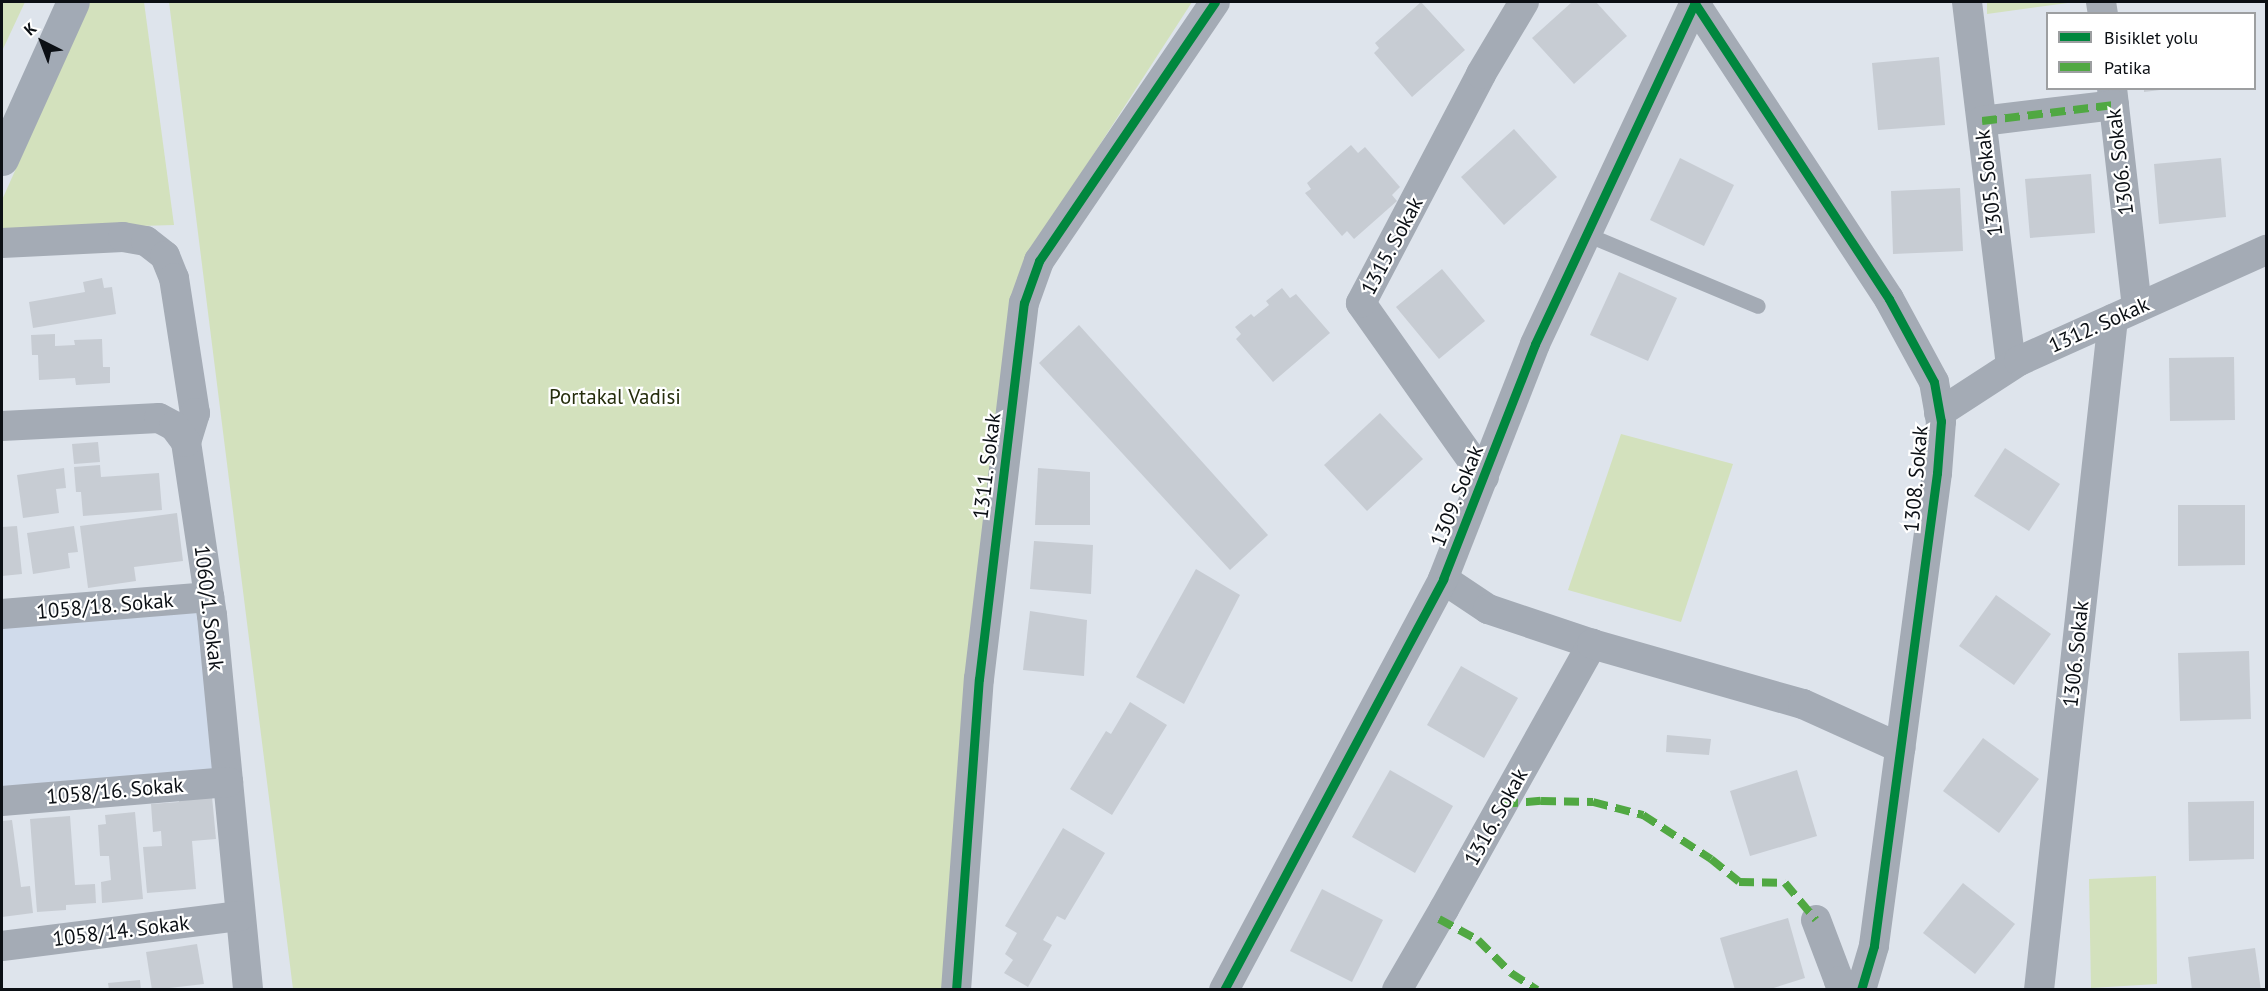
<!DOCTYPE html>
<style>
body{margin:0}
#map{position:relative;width:2268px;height:991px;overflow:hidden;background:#dee4ec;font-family:"PT Sans",sans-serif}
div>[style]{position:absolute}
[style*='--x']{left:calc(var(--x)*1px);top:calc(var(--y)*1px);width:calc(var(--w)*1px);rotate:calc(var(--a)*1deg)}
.built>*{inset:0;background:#d0dbeb}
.green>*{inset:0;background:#d3e1bd}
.building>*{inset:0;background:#c7ccd3}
.lane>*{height:15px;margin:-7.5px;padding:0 7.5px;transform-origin:7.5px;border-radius:7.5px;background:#a4abb5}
.street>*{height:30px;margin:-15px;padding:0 15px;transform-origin:15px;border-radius:15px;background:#a4abb5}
.secondary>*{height:33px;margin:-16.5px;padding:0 16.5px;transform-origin:16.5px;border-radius:16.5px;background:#a2aab5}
.quiet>*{height:8px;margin-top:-4px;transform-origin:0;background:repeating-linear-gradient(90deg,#50a842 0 15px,transparent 0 23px)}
.cycleway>*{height:9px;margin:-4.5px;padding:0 4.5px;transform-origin:4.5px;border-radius:4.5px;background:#00873e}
span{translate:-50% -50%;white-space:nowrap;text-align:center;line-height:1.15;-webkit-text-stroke:4.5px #fff;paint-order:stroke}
.street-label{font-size:21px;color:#0b0f14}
.park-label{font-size:21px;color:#252d0c}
.frame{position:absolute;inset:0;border:3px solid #0b0f14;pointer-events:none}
.legend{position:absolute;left:2046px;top:12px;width:210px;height:78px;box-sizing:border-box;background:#fff;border:2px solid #9d9fa1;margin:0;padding:8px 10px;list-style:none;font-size:18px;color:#0b0f14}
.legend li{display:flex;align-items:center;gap:12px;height:30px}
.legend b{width:30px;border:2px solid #9d9fa1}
.north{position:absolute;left:12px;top:12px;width:60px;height:60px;-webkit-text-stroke:4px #fff;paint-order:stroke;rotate:318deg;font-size:16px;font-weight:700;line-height:24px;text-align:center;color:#0b0f14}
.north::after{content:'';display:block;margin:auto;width:21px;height:27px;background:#0b0f14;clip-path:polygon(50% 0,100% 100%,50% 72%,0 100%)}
</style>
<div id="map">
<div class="built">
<i style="clip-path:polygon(199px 610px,219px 772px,2px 789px,2px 625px)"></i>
</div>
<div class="green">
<i style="clip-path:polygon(2px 2px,25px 2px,2px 51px)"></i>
<i style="clip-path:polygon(90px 2px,144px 2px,174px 225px,2px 230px,2px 200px)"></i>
<i style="clip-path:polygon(169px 2px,1192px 2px,1022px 265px,957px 989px,293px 989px)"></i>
<i style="clip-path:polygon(1987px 2px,2075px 2px,1987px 14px)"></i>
<i style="clip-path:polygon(1621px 434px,1733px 464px,1681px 622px,1568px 590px)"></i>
<i style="clip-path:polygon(2156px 876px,2157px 984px,2091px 988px,2089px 879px)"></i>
</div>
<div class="building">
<i style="clip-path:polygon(1421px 2px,1465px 50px,1412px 97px,1374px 53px,1379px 48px,1375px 43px)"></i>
<i style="clip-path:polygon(1572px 2px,1596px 2px,1627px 36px,1574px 84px,1532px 38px)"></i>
<i style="clip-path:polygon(1939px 57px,1945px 125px,1878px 130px,1872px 63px)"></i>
<i style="clip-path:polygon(2144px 88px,2160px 88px,2160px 90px,2144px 92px)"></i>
<i style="clip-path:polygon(1514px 129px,1557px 177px,1504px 225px,1461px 177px)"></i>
<i style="clip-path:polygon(1351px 145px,1358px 153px,1365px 147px,1400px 187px,1392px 195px,1397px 201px,1354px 239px,1347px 231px,1342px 236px,1305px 193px,1311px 189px,1307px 183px)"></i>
<i style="clip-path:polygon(1680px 158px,1734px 185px,1704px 246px,1650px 220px)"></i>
<i style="clip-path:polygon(2221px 158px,2226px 217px,2159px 224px,2154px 164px)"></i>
<i style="clip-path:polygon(2091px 174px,2095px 233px,2030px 238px,2025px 179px)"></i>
<i style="clip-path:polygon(1960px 188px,1963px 251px,1893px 254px,1891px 191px)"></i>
<i style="clip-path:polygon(1442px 269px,1485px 321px,1439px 359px,1396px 307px)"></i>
<i style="clip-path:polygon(1619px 272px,1677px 298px,1648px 361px,1590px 335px)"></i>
<i style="clip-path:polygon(102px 278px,104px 288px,112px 287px,116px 314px,33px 328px,29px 302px,85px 292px,83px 282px)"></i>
<i style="clip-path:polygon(1282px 288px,1290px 298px,1296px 294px,1330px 333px,1273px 382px,1236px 339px,1241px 334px,1235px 327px,1251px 314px,1254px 317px,1269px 305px,1266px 301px)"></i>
<i style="clip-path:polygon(1079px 325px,1268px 535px,1230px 570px,1039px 363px)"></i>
<i style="clip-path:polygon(55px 334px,55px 346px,75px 345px,74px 340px,102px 339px,103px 367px,110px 367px,110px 383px,76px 385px,75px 378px,39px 380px,38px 355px,32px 355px,31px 335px)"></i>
<i style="clip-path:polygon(2234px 357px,2235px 420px,2170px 421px,2169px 358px)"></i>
<i style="clip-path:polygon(1380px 413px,1423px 459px,1367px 511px,1324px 465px)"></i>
<i style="clip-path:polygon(98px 442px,100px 462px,74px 464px,72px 444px)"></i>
<i style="clip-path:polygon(2005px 448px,2060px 484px,2029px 531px,1974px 496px)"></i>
<i style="clip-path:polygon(100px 465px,101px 477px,159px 473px,162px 510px,83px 516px,81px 492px,76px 492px,74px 467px)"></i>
<i style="clip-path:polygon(64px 468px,66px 488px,56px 489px,59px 513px,23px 518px,17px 475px)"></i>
<i style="clip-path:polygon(1038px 468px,1090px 472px,1090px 525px,1035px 525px)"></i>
<i style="clip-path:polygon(2178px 505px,2245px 505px,2245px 565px,2178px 566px)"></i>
<i style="clip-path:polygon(177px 513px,183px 561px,134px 567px,136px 581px,88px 588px,80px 526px)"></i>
<i style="clip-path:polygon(17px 526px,22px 574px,2px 576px,2px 527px)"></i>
<i style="clip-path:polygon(74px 526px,78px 552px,68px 553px,70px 568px,33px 574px,27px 533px)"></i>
<i style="clip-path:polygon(1034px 541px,1093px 545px,1091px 594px,1030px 589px)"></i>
<i style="clip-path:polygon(1196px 569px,1240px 595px,1184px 704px,1136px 677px)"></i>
<i style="clip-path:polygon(1996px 595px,2051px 634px,2014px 685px,1959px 646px)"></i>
<i style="clip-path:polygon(1030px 611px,1087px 620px,1084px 676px,1023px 670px)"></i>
<i style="clip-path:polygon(2249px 651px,2251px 719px,2180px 721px,2178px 653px)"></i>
<i style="clip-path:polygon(1461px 666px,1518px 698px,1484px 758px,1427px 725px)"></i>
<i style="clip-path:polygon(1130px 702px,1167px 725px,1112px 815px,1070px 789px,1106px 731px,1111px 734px)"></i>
<i style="clip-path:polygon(1667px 735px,1711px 739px,1709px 755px,1666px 752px)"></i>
<i style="clip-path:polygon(1983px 738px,2039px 779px,1999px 833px,1943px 791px)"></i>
<i style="clip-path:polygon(1390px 770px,1453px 806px,1415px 873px,1352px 837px)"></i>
<i style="clip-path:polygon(1797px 770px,1817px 836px,1750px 856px,1730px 791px)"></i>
<i style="clip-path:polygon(211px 786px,216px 839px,192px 841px,196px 889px,147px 893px,143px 847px,162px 846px,161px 831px,153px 832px,151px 804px,179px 802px,178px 789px)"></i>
<i style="clip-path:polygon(2254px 801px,2254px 859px,2189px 861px,2188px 802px)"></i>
<i style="clip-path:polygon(135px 812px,143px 899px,102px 903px,101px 882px,111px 880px,109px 856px,100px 856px,98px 825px,106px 824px,105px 815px)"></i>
<i style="clip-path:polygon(70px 816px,75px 885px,95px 884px,96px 903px,66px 905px,66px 910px,37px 912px,30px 819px)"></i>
<i style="clip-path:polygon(12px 820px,21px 887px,30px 886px,33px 913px,2px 917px,2px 821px)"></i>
<i style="clip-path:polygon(1063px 828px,1105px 853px,1065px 920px,1057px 916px,1043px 940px,1052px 945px,1028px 987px,1004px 973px,1013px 960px,1005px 954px,1017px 933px,1005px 926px)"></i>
<i style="clip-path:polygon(1963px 883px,2015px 924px,1975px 974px,1923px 933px)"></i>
<i style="clip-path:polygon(1322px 889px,1383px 920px,1352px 982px,1290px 951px)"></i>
<i style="clip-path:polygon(1788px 918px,1805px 978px,1767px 990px,1735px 990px,1720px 938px)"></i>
<i style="clip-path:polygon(197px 944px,204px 984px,152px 990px,146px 952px)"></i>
<i style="clip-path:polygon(2255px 948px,2261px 990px,2192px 990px,2188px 957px)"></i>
<i style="clip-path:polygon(140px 980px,141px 990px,109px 990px,108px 983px)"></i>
</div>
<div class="lane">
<i style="--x:1586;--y:234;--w:186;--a:22.7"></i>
</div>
<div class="street">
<i style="--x:1694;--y:2;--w:355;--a:56.7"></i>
<i style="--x:1889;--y:299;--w:94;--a:61.5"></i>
<i style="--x:1934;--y:382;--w:40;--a:80"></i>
<i style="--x:1941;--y:421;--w:52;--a:94.4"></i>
<i style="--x:1937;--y:473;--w:477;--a:97.6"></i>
<i style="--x:1874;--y:946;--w:46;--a:106.5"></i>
<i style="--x:1967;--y:2;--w:366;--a:83.1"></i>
<i style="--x:2101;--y:2;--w:12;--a:81"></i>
<i style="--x:2112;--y:88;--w:221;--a:83.5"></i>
<i style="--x:1982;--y:121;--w:133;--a:-6.9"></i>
<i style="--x:2;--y:243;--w:121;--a:-2.8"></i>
<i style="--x:123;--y:237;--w:23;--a:10"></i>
<i style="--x:146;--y:241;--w:24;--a:38"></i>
<i style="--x:165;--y:256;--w:24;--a:68"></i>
<i style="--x:174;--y:278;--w:137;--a:81.2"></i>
<i style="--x:195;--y:413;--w:30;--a:107"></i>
<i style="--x:186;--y:442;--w:175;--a:81.5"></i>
<i style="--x:212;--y:615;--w:377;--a:84.5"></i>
<i style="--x:1939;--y:413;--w:95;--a:-33"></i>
<i style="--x:2019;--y:361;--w:271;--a:-24.2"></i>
<i style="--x:2;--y:426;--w:157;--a:-2.9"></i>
<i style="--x:159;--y:418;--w:17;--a:28"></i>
<i style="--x:174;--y:426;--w:20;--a:53"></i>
<i style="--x:1484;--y:477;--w:213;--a:-125.3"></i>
<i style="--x:1361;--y:303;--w:259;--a:-62.3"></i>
<i style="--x:1481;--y:74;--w:84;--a:-59.2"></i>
<i style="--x:1443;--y:579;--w:54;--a:33.7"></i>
<i style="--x:1488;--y:609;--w:110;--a:18.6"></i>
<i style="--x:2;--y:614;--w:208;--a:-4.7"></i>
<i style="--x:2;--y:801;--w:227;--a:-4.8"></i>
<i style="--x:1816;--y:920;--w:65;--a:69.3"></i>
<i style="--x:1839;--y:981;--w:19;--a:28"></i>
<i style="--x:2;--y:946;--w:240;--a:-7.2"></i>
<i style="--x:956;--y:990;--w:312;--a:-85.8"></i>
<i style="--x:979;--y:679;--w:379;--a:-83.2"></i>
<i style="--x:1024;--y:303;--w:45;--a:-70.3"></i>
<i style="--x:1039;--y:261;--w:313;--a:-55.8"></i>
<i style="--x:1224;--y:990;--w:466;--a:-61.9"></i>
<i style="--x:1443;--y:579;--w:252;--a:-68.6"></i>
<i style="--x:1535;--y:344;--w:378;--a:-64.9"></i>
<i style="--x:1397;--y:990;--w:94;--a:-59.9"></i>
<i style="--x:1444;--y:909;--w:304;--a:-60.8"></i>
<i style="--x:1592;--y:644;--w:219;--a:15.9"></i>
<i style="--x:1803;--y:704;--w:107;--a:24.4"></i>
<i style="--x:2039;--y:990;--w:675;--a:-83.71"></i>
</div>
<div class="secondary">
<i style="--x:2;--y:159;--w:172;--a:-65.7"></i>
</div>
<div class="quiet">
<i style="--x:1982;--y:121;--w:133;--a:-6.9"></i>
<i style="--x:1503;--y:804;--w:38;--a:-5"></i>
<i style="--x:1541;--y:801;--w:52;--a:1.1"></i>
<i style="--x:1593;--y:802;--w:52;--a:14.6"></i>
<i style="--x:1643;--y:815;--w:81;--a:32.9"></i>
<i style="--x:1711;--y:859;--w:36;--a:39"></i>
<i style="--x:1739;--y:882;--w:46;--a:1.2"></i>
<i style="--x:1785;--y:883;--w:48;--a:50"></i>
<i style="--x:1439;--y:919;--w:44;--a:28.3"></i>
<i style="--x:1478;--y:940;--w:47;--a:45"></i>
<i style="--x:1511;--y:973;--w:31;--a:33"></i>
</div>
<div class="cycleway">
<i style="--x:1694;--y:2;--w:355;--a:56.7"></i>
<i style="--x:1889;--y:299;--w:94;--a:61.5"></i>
<i style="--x:1934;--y:382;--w:40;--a:80"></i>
<i style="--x:1941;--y:421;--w:52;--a:94.4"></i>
<i style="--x:1937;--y:473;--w:477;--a:97.6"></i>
<i style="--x:1874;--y:946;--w:46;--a:106.5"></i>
<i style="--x:956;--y:990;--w:312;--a:-85.8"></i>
<i style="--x:979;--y:679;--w:379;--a:-83.2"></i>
<i style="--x:1024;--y:303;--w:45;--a:-70.3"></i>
<i style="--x:1039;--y:261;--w:313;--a:-55.8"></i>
<i style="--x:1224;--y:990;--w:466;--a:-61.9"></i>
<i style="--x:1443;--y:579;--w:252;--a:-68.6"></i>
<i style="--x:1535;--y:344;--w:378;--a:-64.9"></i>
</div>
<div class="street-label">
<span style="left:2120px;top:162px;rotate:-97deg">1306. Sokak</span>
<span style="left:1989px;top:183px;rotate:-97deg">1305. Sokak</span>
<span style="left:1392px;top:246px;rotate:-62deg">1315. Sokak</span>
<span style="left:2099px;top:325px;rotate:-24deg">1312. Sokak</span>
<span style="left:987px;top:466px;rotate:-83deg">1311. Sokak</span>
<span style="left:1916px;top:479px;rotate:-85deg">1308. Sokak</span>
<span style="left:1457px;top:496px;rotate:-68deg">1309. Sokak</span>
<span style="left:105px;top:606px;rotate:-5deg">1058/18. Sokak</span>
<span style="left:209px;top:608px;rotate:83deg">1060/1. Sokak</span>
<span style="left:2076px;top:654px;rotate:-84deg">1306. Sokak</span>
<span style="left:115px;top:791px;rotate:-5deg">1058/16. Sokak</span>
<span style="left:1496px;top:817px;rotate:-61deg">1316. Sokak</span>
<span style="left:121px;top:931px;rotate:-7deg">1058/14. Sokak</span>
</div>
<div class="park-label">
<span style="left:615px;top:397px">Portakal Vadisi</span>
</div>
<div class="frame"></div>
<ul class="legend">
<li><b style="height:8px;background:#00873e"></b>Bisiklet yolu</li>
<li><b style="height:8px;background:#50a842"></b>Patika</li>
</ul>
<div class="north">K</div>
</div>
